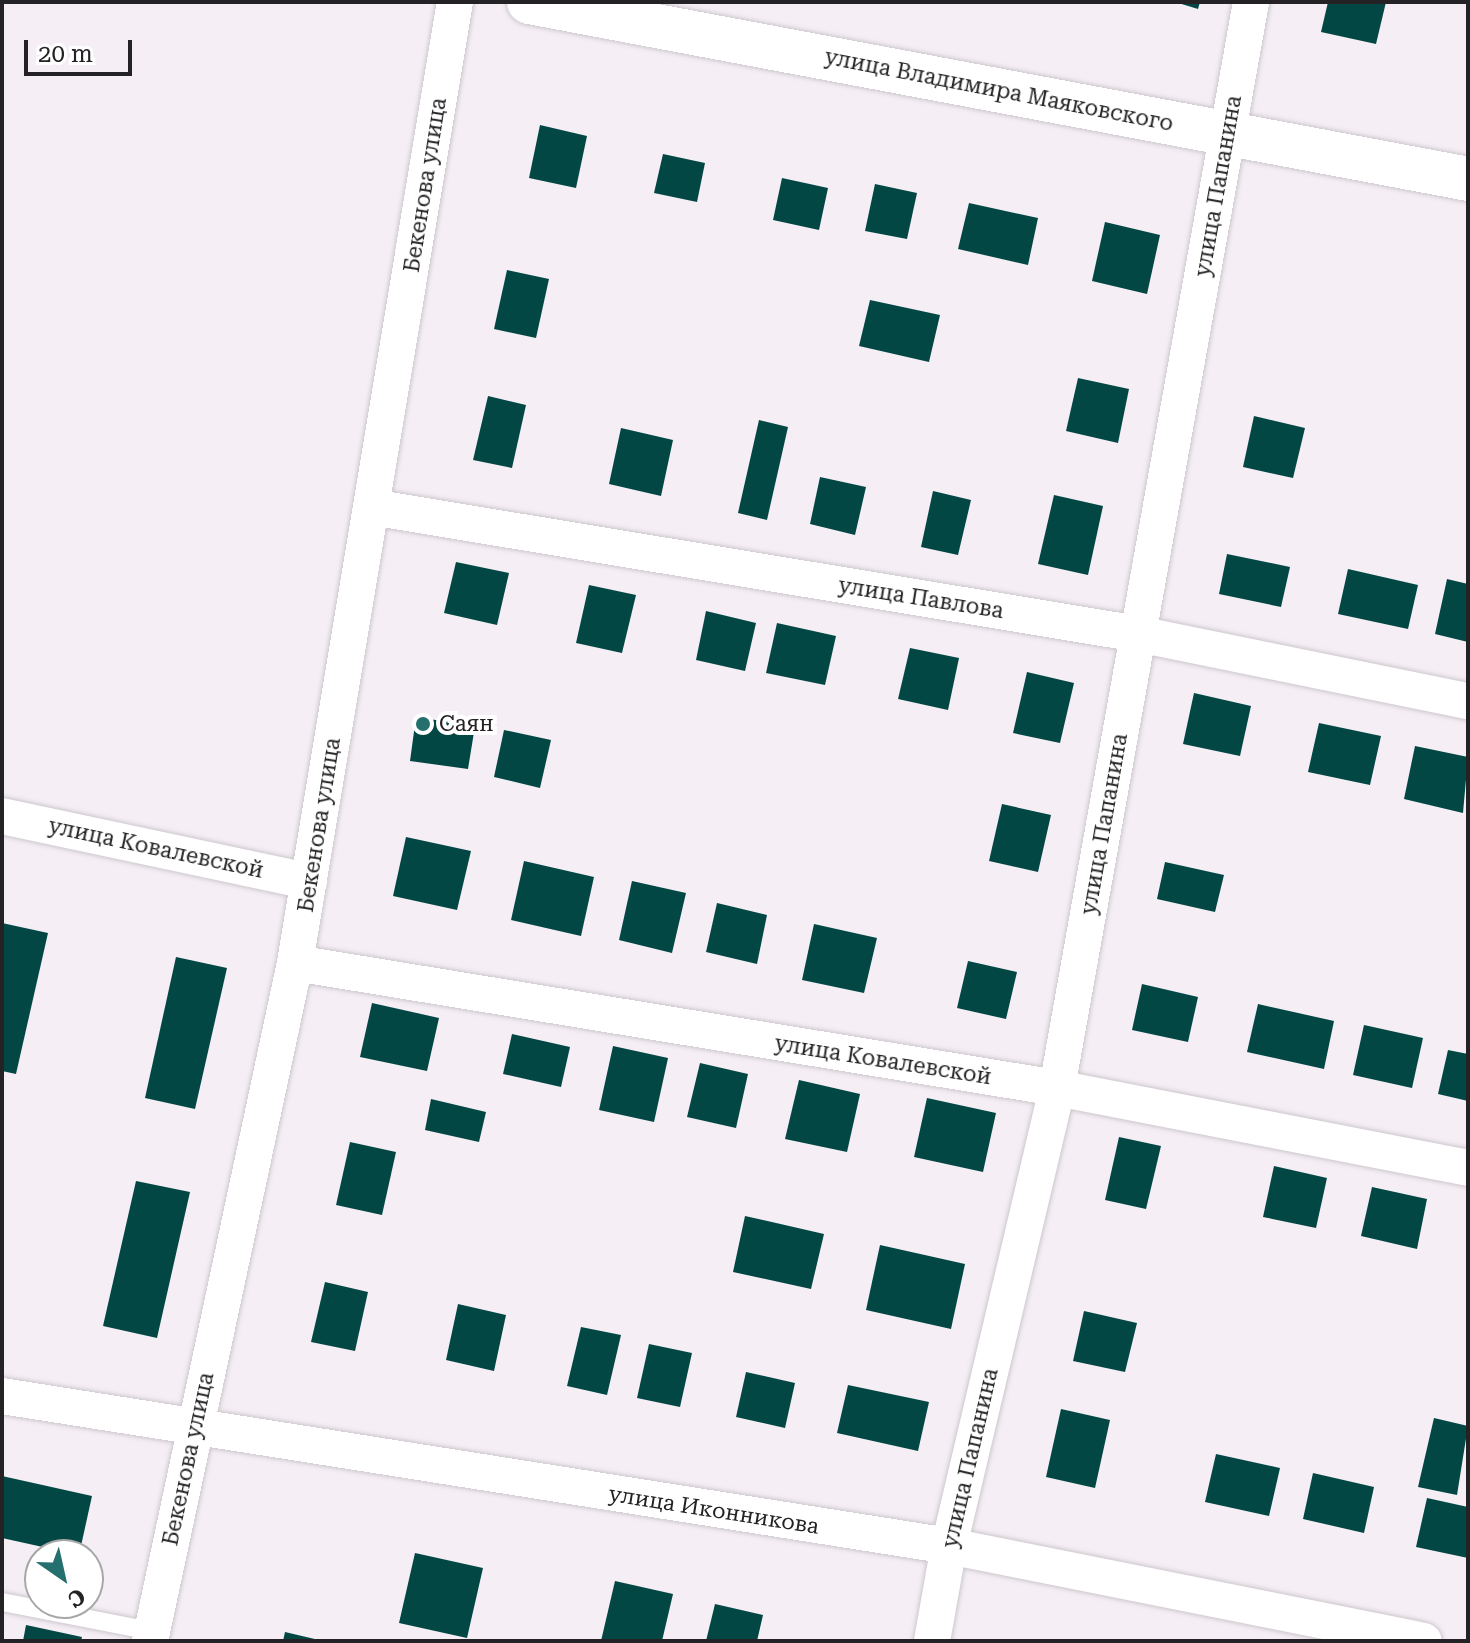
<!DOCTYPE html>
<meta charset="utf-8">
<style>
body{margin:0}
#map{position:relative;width:1470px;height:1643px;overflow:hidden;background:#f5eff5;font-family:"Roboto Serif",serif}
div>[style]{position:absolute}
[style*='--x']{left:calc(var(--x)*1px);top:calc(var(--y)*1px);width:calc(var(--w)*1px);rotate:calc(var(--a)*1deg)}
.building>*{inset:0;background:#034745}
.roads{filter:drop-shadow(0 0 2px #cdc7cd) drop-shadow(0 0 2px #cdc7cd)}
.service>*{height:18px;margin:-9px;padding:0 9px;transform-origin:9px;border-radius:9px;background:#fff}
.minor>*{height:36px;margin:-18px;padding:0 18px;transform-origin:18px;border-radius:18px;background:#fff}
.tertiary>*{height:44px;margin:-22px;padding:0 22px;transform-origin:22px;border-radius:22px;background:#fff}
.dots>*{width:22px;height:22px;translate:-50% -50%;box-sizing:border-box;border:4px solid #fff;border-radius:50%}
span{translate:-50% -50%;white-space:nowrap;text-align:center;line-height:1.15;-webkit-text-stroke:8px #fff;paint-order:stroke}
.street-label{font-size:22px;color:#242224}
.poi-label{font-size:22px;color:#242224}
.left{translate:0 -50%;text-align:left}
.frame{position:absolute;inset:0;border:4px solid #242224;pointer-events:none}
.north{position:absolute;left:24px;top:1539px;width:80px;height:80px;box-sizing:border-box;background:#fff;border:2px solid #a7a7a7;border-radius:50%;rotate:146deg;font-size:22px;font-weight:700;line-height:32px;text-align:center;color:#242224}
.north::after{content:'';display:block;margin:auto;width:28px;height:36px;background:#25706e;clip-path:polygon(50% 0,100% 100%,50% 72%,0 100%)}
.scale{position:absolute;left:24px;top:40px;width:108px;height:36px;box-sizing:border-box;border:4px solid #242224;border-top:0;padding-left:10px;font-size:24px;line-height:28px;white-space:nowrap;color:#242224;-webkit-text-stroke:6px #fff;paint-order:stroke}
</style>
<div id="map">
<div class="building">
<i style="clip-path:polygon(1175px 2px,1200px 2px,1198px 9px)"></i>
<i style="clip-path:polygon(1328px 2px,1386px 2px,1376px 44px,1321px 32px)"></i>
<i style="clip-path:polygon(540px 125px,587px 136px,576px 188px,529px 178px)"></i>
<i style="clip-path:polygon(663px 154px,705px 163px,697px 202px,654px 193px)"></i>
<i style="clip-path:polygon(782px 178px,828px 188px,819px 230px,773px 220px)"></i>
<i style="clip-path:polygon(875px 184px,917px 193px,907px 239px,865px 231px)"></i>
<i style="clip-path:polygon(969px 203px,1038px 218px,1028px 265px,958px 249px)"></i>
<i style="clip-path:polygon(1105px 222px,1160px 235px,1147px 294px,1092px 281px)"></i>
<i style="clip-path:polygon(507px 270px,549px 279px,536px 338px,494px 329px)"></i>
<i style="clip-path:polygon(870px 300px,940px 315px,929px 362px,859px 346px)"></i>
<i style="clip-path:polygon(1078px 378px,1129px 389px,1118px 443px,1066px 431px)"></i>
<i style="clip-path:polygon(488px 396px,526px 405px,512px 468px,473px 460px)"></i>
<i style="clip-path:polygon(1254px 416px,1305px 428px,1293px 478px,1243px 467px)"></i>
<i style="clip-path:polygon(759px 420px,788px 427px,767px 520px,738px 513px)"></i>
<i style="clip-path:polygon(621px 428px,673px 440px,661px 496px,609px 484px)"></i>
<i style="clip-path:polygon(820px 477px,866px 487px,855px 535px,810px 524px)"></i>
<i style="clip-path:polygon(933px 491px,971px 500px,958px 555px,921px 547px)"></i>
<i style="clip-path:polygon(1054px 495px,1103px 506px,1088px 575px,1038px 564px)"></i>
<i style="clip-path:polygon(1227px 554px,1290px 567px,1281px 607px,1219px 594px)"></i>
<i style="clip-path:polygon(456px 562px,509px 573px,497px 625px,444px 613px)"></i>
<i style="clip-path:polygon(1348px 569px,1418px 585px,1408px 629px,1338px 614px)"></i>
<i style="clip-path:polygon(1447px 579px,1468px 584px,1468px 642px,1435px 634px)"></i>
<i style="clip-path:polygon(589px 585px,636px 595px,622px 653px,576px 643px)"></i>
<i style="clip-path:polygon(706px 611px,756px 623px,745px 671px,696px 660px)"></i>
<i style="clip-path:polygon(777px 623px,836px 636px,825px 685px,766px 673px)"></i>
<i style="clip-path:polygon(910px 648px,959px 658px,948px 710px,898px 699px)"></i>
<i style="clip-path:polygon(1027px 672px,1074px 683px,1060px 743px,1013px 733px)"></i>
<i style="clip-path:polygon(1194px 693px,1251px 706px,1240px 756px,1183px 744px)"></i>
<i style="clip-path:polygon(416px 717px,475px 726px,468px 769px,410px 761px)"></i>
<i style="clip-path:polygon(1319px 723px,1381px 736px,1370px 785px,1308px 772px)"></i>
<i style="clip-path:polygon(504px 730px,551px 740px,540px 788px,494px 777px)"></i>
<i style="clip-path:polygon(1415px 746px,1468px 757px,1463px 813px,1404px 799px)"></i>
<i style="clip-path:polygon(1002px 804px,1051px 815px,1038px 872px,989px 861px)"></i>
<i style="clip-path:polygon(406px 837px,471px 851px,457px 910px,393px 896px)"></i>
<i style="clip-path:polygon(524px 861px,594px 877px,581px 936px,511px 920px)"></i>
<i style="clip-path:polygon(1165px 862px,1224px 875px,1215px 912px,1157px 899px)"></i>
<i style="clip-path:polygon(632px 881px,686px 893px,672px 953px,619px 940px)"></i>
<i style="clip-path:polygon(717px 903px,767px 915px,757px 964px,706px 952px)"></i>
<i style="clip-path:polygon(2px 923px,48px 933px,16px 1074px,2px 1071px)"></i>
<i style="clip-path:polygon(814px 924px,877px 938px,864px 993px,802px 980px)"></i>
<i style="clip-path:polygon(176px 957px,227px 968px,195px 1109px,145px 1098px)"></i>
<i style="clip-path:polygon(968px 961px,1017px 972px,1006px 1019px,957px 1008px)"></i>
<i style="clip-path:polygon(1142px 984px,1198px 997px,1188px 1042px,1132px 1030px)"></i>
<i style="clip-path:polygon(372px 1003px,439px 1018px,427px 1071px,360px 1057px)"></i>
<i style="clip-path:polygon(1258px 1004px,1334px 1021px,1324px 1069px,1247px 1052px)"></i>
<i style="clip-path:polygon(1364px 1025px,1423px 1038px,1412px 1088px,1353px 1075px)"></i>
<i style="clip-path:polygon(512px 1034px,570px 1047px,561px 1087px,503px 1074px)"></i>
<i style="clip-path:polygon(613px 1046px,668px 1058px,654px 1122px,599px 1110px)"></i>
<i style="clip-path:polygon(1448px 1050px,1468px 1054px,1468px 1101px,1438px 1094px)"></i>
<i style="clip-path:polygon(700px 1063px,748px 1074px,736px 1128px,687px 1117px)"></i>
<i style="clip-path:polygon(799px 1080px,860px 1094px,847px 1152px,785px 1139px)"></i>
<i style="clip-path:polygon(927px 1098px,996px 1113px,983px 1172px,914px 1157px)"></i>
<i style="clip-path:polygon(431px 1099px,486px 1112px,479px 1142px,425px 1130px)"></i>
<i style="clip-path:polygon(1119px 1137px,1161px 1146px,1146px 1209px,1105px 1200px)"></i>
<i style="clip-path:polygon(350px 1142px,396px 1152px,382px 1215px,336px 1205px)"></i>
<i style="clip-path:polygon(1274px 1166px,1327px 1178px,1316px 1228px,1263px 1217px)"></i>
<i style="clip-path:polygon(136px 1181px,190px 1192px,157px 1338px,103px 1326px)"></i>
<i style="clip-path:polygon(1372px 1187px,1427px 1199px,1417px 1249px,1361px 1236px)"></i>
<i style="clip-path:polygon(745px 1216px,824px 1234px,811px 1289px,733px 1272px)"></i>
<i style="clip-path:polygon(880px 1245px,965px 1264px,951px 1329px,866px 1310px)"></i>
<i style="clip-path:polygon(325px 1282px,368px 1292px,355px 1351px,311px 1342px)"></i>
<i style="clip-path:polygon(458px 1304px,506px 1315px,494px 1371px,446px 1360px)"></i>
<i style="clip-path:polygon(1084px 1311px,1137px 1323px,1125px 1372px,1073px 1361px)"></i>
<i style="clip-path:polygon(581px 1327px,621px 1335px,607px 1395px,567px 1386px)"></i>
<i style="clip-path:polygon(649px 1344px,692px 1353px,680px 1407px,637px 1398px)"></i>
<i style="clip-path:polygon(746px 1372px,795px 1383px,785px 1428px,736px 1417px)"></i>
<i style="clip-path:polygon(848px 1385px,929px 1402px,918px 1451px,837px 1433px)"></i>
<i style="clip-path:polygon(1061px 1409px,1110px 1420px,1095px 1488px,1046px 1477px)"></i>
<i style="clip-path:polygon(1434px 1418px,1468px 1426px,1457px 1495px,1418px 1487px)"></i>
<i style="clip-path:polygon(1216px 1454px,1280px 1468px,1269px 1516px,1205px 1502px)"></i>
<i style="clip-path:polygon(1313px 1473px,1374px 1487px,1364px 1533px,1303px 1519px)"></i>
<i style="clip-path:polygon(2px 1476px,92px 1496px,79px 1555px,2px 1538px)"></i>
<i style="clip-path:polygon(1427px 1498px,1468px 1507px,1468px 1558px,1416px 1547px)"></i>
<i style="clip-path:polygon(415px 1553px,483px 1568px,467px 1638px,399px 1623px)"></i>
<i style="clip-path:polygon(615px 1581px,673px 1594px,662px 1641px,601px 1641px)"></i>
<i style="clip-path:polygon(715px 1604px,763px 1615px,757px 1641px,706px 1641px)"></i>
<i style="clip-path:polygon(26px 1625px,82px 1637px,81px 1641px,23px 1641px)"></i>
<i style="clip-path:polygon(285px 1632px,319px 1640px,318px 1641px,283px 1641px)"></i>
</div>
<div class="roads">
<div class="service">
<i style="--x:2;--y:1602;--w:152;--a:11"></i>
</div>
<div class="minor">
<i style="--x:371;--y:507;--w:777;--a:9.4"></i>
<i style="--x:1138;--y:634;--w:337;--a:11.5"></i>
<i style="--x:2;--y:816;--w:314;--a:12"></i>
<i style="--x:295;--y:963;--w:772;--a:9.32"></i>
<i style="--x:1057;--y:1088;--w:419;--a:11"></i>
<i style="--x:2;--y:1396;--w:959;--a:9"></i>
<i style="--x:949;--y:1546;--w:484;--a:11.3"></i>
<i style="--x:150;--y:1641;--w:693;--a:-77.93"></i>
<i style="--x:295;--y:963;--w:974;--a:-80.55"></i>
<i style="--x:932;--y:1641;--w:97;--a:-79.9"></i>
<i style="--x:949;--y:1546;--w:471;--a:-76.7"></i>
<i style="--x:1057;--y:1088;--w:1103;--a:-79.87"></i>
</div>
<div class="tertiary">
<i style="--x:529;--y:2;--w:956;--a:10.67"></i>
</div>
</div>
<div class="dots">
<i style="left:423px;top:724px;background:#25706e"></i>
</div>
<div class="street-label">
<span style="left:999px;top:90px;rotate:11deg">улица Владимира Маяковского</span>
<span style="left:425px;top:185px;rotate:-81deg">Бекенова улица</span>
<span style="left:1218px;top:186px;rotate:-80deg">улица Папанина</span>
<span style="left:921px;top:598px;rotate:9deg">улица Павлова</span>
<span style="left:1104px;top:824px;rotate:-80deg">улица Папанина</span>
<span style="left:319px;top:825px;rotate:-81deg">Бекенова улица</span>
<span style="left:156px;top:848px;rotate:12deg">улица Ковалевской</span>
<span style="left:883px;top:1060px;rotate:9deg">улица Ковалевской</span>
<span style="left:970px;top:1458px;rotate:-77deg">улица Папанина</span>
<span style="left:188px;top:1459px;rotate:-78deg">Бекенова улица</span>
<span style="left:714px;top:1510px;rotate:9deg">улица Иконникова</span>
</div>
<div class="poi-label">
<span class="left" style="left:439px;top:724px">Саян</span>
</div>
<div class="frame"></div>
<div class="north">С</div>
<div class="scale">20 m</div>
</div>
